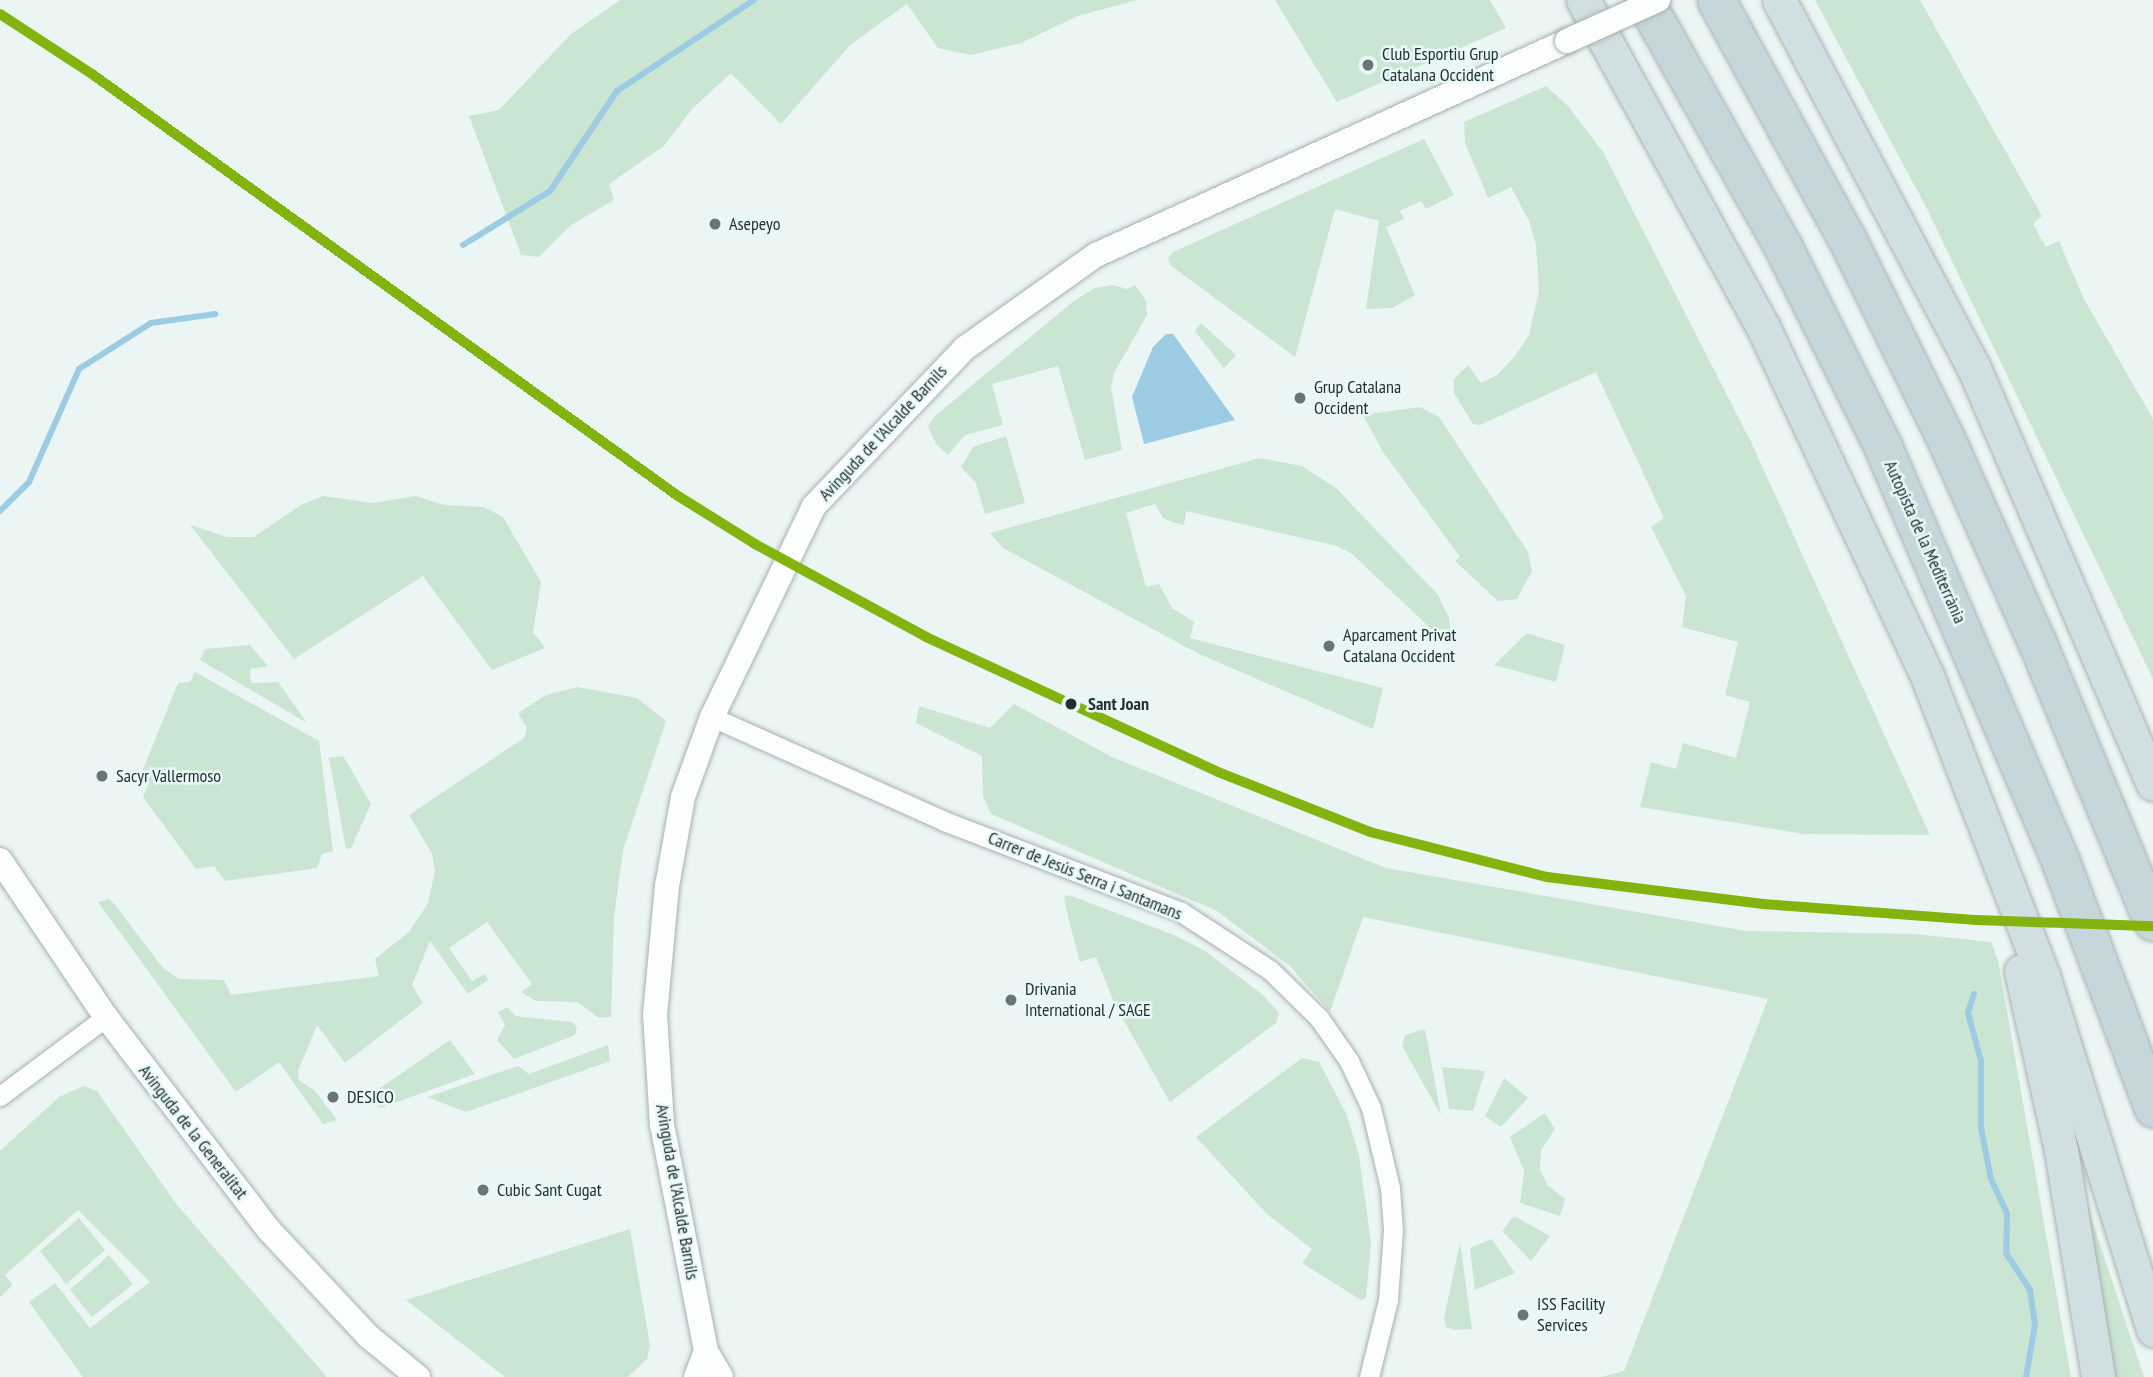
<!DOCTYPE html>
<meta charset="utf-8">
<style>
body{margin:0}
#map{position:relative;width:2153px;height:1377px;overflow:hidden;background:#eaf5f4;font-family:"PT Sans Narrow",sans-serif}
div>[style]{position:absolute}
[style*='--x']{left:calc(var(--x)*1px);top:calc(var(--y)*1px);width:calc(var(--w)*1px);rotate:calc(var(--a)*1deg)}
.green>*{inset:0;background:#cae6d2}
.water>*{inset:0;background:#9ccce4}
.stream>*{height:6px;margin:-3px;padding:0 3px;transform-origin:3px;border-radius:3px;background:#9ccce4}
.roads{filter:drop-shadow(0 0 2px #a9b0b0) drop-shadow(0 0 2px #a9b0b0)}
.minor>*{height:19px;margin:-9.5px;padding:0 9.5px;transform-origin:9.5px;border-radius:9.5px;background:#fcfefd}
.tertiary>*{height:24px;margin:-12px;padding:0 12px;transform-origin:12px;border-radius:12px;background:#fcfefd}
.trunk>*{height:33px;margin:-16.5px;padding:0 16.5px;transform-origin:16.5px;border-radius:16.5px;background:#d0dfe1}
.motorway>*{height:37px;margin:-18.5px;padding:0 18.5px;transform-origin:18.5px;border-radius:18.5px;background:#c5d7da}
.bridges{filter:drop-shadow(0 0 2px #a9b0b0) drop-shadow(0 0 2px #a9b0b0)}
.tertiary-bridge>*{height:24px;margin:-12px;padding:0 12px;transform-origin:12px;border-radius:12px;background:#fcfefd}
.rail-1>*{height:10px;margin:-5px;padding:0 5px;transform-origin:5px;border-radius:5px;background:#83b40d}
.dots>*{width:19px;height:19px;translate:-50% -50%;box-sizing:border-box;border:4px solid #e6f9f8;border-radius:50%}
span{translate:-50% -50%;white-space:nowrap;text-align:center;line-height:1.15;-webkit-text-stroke:5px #e6f9f8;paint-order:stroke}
.poi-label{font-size:18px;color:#272e2e}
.left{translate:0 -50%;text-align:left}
.street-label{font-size:18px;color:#272e2e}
.stop-label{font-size:18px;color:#272e2e;font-weight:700}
</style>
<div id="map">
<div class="green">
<i style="clip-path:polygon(620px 0,1137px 0,1078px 16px,1021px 43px,971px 55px,938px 48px,907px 4px,850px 45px,781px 124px,731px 73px,692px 109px,664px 146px,609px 184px,614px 200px,571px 225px,539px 257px,521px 255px,469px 116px,499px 110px,571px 34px)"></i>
<i style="clip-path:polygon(1275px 0,1490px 0,1506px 28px,1337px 102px)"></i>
<i style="clip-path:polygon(1815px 0,1920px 0,2042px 216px,2033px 224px,2046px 247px,2059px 241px,2084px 299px,2153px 419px,2153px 679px,1926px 207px)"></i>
<i style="clip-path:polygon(1546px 86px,1568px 106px,1603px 152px,1752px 444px,1930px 835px,1804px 834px,1640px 807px,1651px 762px,1676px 769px,1683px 743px,1736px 758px,1750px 702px,1725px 695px,1738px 642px,1682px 627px,1686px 596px,1651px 527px,1664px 518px,1596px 372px,1480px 425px,1473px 424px,1454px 393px,1454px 379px,1468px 365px,1481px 383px,1497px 375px,1515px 356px,1529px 335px,1539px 291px,1536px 245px,1529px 221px,1511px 187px,1488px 198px,1465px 143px,1464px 122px)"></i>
<i style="clip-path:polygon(1424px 139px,1454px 195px,1426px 209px,1421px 201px,1400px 211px,1404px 219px,1386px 227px,1415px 295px,1392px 308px,1366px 309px,1379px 221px,1335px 209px,1295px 357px,1170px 265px,1168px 258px,1173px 252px)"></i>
<i style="clip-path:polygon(1113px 285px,1127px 289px,1135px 285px,1146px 301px,1147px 315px,1115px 371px,1111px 387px,1122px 450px,1085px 460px,1058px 366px,992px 384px,1003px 425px,965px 435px,948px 455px,936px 444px,928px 426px,935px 416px,1075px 300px,1095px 288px)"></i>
<i style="clip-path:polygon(1201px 323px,1236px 355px,1224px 368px,1195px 331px)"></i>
<i style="clip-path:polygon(1420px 407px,1439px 417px,1528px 552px,1532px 571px,1517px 599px,1498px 601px,1455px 561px,1460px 557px,1383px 452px,1363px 415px)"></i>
<i style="clip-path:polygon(1006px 436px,1025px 503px,985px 514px,976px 483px,961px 467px,973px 447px)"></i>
<i style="clip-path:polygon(1260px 458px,1302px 466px,1336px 488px,1438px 595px,1449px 618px,1450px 631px,1443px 640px,1352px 554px,1337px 546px,1186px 511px,1184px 525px,1172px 522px,1163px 518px,1155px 504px,1126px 513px,1146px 587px,1159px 584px,1172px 608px,1194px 622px,1190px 638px,1383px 688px,1373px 729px,1199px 654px,1003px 548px,990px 533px)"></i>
<i style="clip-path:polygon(323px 496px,373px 503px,416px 496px,444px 505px,484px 507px,503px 517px,541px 582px,533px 632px,545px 648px,492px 670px,423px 576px,294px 659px,190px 525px,227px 537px,254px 537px,301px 505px)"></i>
<i style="clip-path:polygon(1527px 633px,1565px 645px,1556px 682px,1494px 665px)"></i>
<i style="clip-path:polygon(250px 645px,268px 666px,250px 669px,251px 683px,278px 682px,307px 723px,200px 660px,205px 649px)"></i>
<i style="clip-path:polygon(195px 672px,319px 741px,333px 851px,322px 854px,317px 868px,225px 881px,214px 866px,196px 869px,143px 797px,150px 781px,142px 772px,178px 683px,190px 682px)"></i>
<i style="clip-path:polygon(578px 687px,637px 698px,666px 721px,623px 850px,614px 917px,611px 1017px,599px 1018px,577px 1002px,536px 1001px,521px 992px,532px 984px,487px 922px,449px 948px,472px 981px,485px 974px,488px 980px,468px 994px,430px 941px,412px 985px,423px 1003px,345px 1063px,317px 1025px,298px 1071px,299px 1080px,315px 1091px,337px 1120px,323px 1124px,279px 1062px,236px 1092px,98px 902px,109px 899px,115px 905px,163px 968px,179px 979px,224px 980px,231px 995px,379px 976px,375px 959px,409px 932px,428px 903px,435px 871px,432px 854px,409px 815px,524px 738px,527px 728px,518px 713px,546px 695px)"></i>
<i style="clip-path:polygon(1014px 704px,1112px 757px,1386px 868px,1746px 931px,1914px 934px,1991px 942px,1998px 960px,2071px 1377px,1601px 1377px,1624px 1371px,1768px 999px,1363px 917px,1330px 1012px,1291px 967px,1217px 911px,991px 814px,983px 796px,982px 756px,916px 723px,919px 706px,990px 728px)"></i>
<i style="clip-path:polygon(343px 756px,371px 804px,351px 848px,346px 849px,329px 758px)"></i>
<i style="clip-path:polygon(1069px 895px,1174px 935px,1205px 951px,1263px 995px,1279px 1013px,1276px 1023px,1170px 1102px,1115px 1005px,1096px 957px,1080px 962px,1068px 917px,1064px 897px)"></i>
<i style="clip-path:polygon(508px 1007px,515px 1016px,572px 1022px,577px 1027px,575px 1035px,514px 1059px,497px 1040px,505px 1025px,498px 1012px)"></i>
<i style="clip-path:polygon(1425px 1029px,1441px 1115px,1402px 1046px,1405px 1035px)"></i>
<i style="clip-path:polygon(450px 1040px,475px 1074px,380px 1108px,370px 1095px)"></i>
<i style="clip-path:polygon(608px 1045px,610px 1061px,466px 1112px,427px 1097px,518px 1066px,529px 1074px)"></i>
<i style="clip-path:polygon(1302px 1058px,1319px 1062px,1346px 1113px,1359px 1155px,1371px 1243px,1366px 1298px,1361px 1300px,1302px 1263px,1312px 1249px,1267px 1214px,1196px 1137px)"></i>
<i style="clip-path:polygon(1442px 1067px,1485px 1071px,1473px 1111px,1449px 1109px)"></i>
<i style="clip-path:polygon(1504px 1078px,1528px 1098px,1501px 1127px,1485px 1116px)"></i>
<i style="clip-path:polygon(84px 1086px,97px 1091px,177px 1205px,327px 1377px,83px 1377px,29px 1302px,55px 1283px,90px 1328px,150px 1282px,78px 1210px,5px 1275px,13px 1285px,0 1297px,0 1151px,59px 1097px)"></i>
<i style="clip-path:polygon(1545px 1113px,1555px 1129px,1541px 1150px,1540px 1169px,1547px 1185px,1565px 1199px,1560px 1216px,1520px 1203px,1524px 1171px,1510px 1137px)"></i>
<i style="clip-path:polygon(2081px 1187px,2144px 1377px,2110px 1377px)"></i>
<i style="clip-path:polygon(1514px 1216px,1550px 1236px,1531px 1261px,1502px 1231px)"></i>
<i style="clip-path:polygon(79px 1218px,105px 1250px,66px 1284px,40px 1251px)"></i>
<i style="clip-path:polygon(630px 1229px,650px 1345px,647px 1359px,628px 1377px,505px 1377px,406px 1300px)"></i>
<i style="clip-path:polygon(1492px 1239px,1515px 1273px,1475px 1290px,1470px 1248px)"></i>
<i style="clip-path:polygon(1460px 1243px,1472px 1329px,1454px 1330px,1446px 1327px,1444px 1318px)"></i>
<i style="clip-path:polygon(109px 1255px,133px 1284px,92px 1317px,70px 1290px)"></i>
</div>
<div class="water">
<i style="clip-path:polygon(1166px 334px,1173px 334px,1235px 420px,1144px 444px,1132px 397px,1153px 347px)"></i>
</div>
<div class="stream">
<i style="--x:463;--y:245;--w:102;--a:-31.8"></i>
<i style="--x:550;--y:191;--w:120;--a:-56.2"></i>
<i style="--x:617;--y:91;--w:164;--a:-33.6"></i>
<i style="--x:0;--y:511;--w:41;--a:-45"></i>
<i style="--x:29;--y:482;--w:124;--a:-66.1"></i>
<i style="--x:79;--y:369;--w:85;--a:-32.6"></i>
<i style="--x:151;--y:323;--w:65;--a:-8"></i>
<i style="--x:1974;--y:994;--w:20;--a:108"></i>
<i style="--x:1968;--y:1013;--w:50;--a:74.8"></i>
<i style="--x:1981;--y:1061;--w:67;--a:90"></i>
<i style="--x:1981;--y:1128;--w:52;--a:78.9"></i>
<i style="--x:1991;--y:1179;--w:38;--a:65"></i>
<i style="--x:2007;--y:1214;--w:39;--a:91"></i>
<i style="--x:2006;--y:1253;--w:44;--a:57"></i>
<i style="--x:2030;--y:1290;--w:35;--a:82"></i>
<i style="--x:2035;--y:1325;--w:53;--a:99.8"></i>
</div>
<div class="roads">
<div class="minor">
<i style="--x:712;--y:717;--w:254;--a:24.1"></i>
<i style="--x:944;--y:821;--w:254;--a:21"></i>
<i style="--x:1181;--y:912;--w:106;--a:33.1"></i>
<i style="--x:1270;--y:970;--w:69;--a:44.4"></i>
<i style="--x:1319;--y:1018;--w:52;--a:55.1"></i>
<i style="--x:1349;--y:1061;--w:52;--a:64.9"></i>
<i style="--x:1371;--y:1108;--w:82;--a:76.6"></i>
<i style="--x:1390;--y:1188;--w:42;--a:85.9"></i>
<i style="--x:1393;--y:1230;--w:70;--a:94.1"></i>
<i style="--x:1388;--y:1300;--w:79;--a:103.9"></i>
<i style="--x:0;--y:1096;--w:132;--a:-36.7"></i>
</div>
<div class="tertiary">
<i style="--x:0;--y:860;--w:189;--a:56"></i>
<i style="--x:106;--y:1017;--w:267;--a:52.6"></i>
<i style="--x:268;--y:1229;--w:146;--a:46.9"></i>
<i style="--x:368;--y:1336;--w:65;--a:39.4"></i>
<i style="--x:696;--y:1377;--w:28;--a:-69"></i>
<i style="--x:721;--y:1377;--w:30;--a:-120"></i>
<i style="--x:706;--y:1351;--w:230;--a:-101"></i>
<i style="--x:662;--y:1125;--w:110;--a:-93.6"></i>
<i style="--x:655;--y:1015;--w:130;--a:-84.7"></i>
<i style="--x:667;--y:886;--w:90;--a:-79.8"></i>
<i style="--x:683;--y:797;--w:85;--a:-70.1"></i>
<i style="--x:712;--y:717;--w:234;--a:-64.2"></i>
<i style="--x:814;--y:506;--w:219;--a:-46.3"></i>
<i style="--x:965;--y:348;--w:161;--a:-35.4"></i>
<i style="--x:1096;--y:255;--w:517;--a:-24.43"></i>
</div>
<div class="trunk">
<i style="--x:1583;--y:0;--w:373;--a:61.2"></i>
<i style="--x:1763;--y:327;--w:388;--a:64.8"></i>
<i style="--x:1928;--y:678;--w:319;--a:68.9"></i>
<i style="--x:2043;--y:976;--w:371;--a:72.7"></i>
<i style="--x:1779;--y:0;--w:414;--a:62.1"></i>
<i style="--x:1973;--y:366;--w:455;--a:66.7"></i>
<i style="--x:2021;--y:971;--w:183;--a:77.4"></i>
<i style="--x:2061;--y:1150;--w:230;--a:80.7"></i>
</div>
<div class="motorway">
<i style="--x:1644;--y:0;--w:283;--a:60.6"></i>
<i style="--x:1783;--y:247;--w:224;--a:63.4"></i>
<i style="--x:1883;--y:447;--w:452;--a:66.8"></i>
<i style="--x:2061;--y:863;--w:262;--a:69.4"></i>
<i style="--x:1716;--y:0;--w:270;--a:61.3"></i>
<i style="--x:1846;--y:237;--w:223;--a:63.7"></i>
<i style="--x:1945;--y:437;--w:222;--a:65.9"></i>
<i style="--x:2036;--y:640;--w:305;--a:67.5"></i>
</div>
</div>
<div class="bridges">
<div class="tertiary-bridge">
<i style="--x:1567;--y:41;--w:100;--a:-24.3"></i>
</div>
</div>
<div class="rail-1">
<i style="--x:0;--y:14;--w:110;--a:33.1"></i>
<i style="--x:92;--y:74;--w:722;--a:35.76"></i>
<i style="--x:678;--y:496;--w:91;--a:31.9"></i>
<i style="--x:755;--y:544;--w:195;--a:28.5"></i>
<i style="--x:926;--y:637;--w:322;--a:24.8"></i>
<i style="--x:1218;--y:772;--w:163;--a:21.5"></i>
<i style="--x:1370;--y:832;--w:183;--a:14.3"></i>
<i style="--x:1547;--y:877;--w:218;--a:7.1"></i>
<i style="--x:1763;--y:904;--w:215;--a:4.3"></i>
<i style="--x:1977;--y:920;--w:176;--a:2"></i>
</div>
<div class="dots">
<i style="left:1368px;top:65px;background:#6b7473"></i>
<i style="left:715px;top:224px;background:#6b7473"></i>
<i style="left:1300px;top:398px;background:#6b7473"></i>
<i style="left:1329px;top:646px;background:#6b7473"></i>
<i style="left:1071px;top:704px;background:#272e2e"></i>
<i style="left:102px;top:776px;background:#6b7473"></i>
<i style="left:1011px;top:1000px;background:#6b7473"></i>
<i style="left:333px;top:1097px;background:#6b7473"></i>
<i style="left:483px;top:1190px;background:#6b7473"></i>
<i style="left:1523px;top:1315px;background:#6b7473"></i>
</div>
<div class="poi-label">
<span class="left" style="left:1382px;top:65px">Club Esportiu Grup<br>Catalana Occident</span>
<span class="left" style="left:729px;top:224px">Asepeyo</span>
<span class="left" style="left:1314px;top:398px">Grup Catalana<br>Occident</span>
<span class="left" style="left:1343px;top:646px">Aparcament Privat<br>Catalana Occident</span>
<span class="left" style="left:116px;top:776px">Sacyr Vallermoso</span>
<span class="left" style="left:1025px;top:1000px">Drivania<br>International / SAGE</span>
<span class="left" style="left:347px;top:1097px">DESICO</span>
<span class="left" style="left:497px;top:1190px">Cubic Sant Cugat</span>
<span class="left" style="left:1537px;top:1315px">ISS Facility<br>Services</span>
</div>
<div class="street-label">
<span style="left:883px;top:433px;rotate:-47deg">Avinguda de l'Alcalde Barnils</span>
<span style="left:1925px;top:542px;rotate:66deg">Autopista de la Mediterrània</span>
<span style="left:1085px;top:876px;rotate:22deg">Carrer de Jesús Serra i Santamans</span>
<span style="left:193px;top:1132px;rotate:52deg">Avinguda de la Generalitat</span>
<span style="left:677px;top:1192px;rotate:80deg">Avinguda de l'Alcalde Barnils</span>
</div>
<div class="stop-label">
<span class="left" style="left:1088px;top:704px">Sant Joan</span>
</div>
</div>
